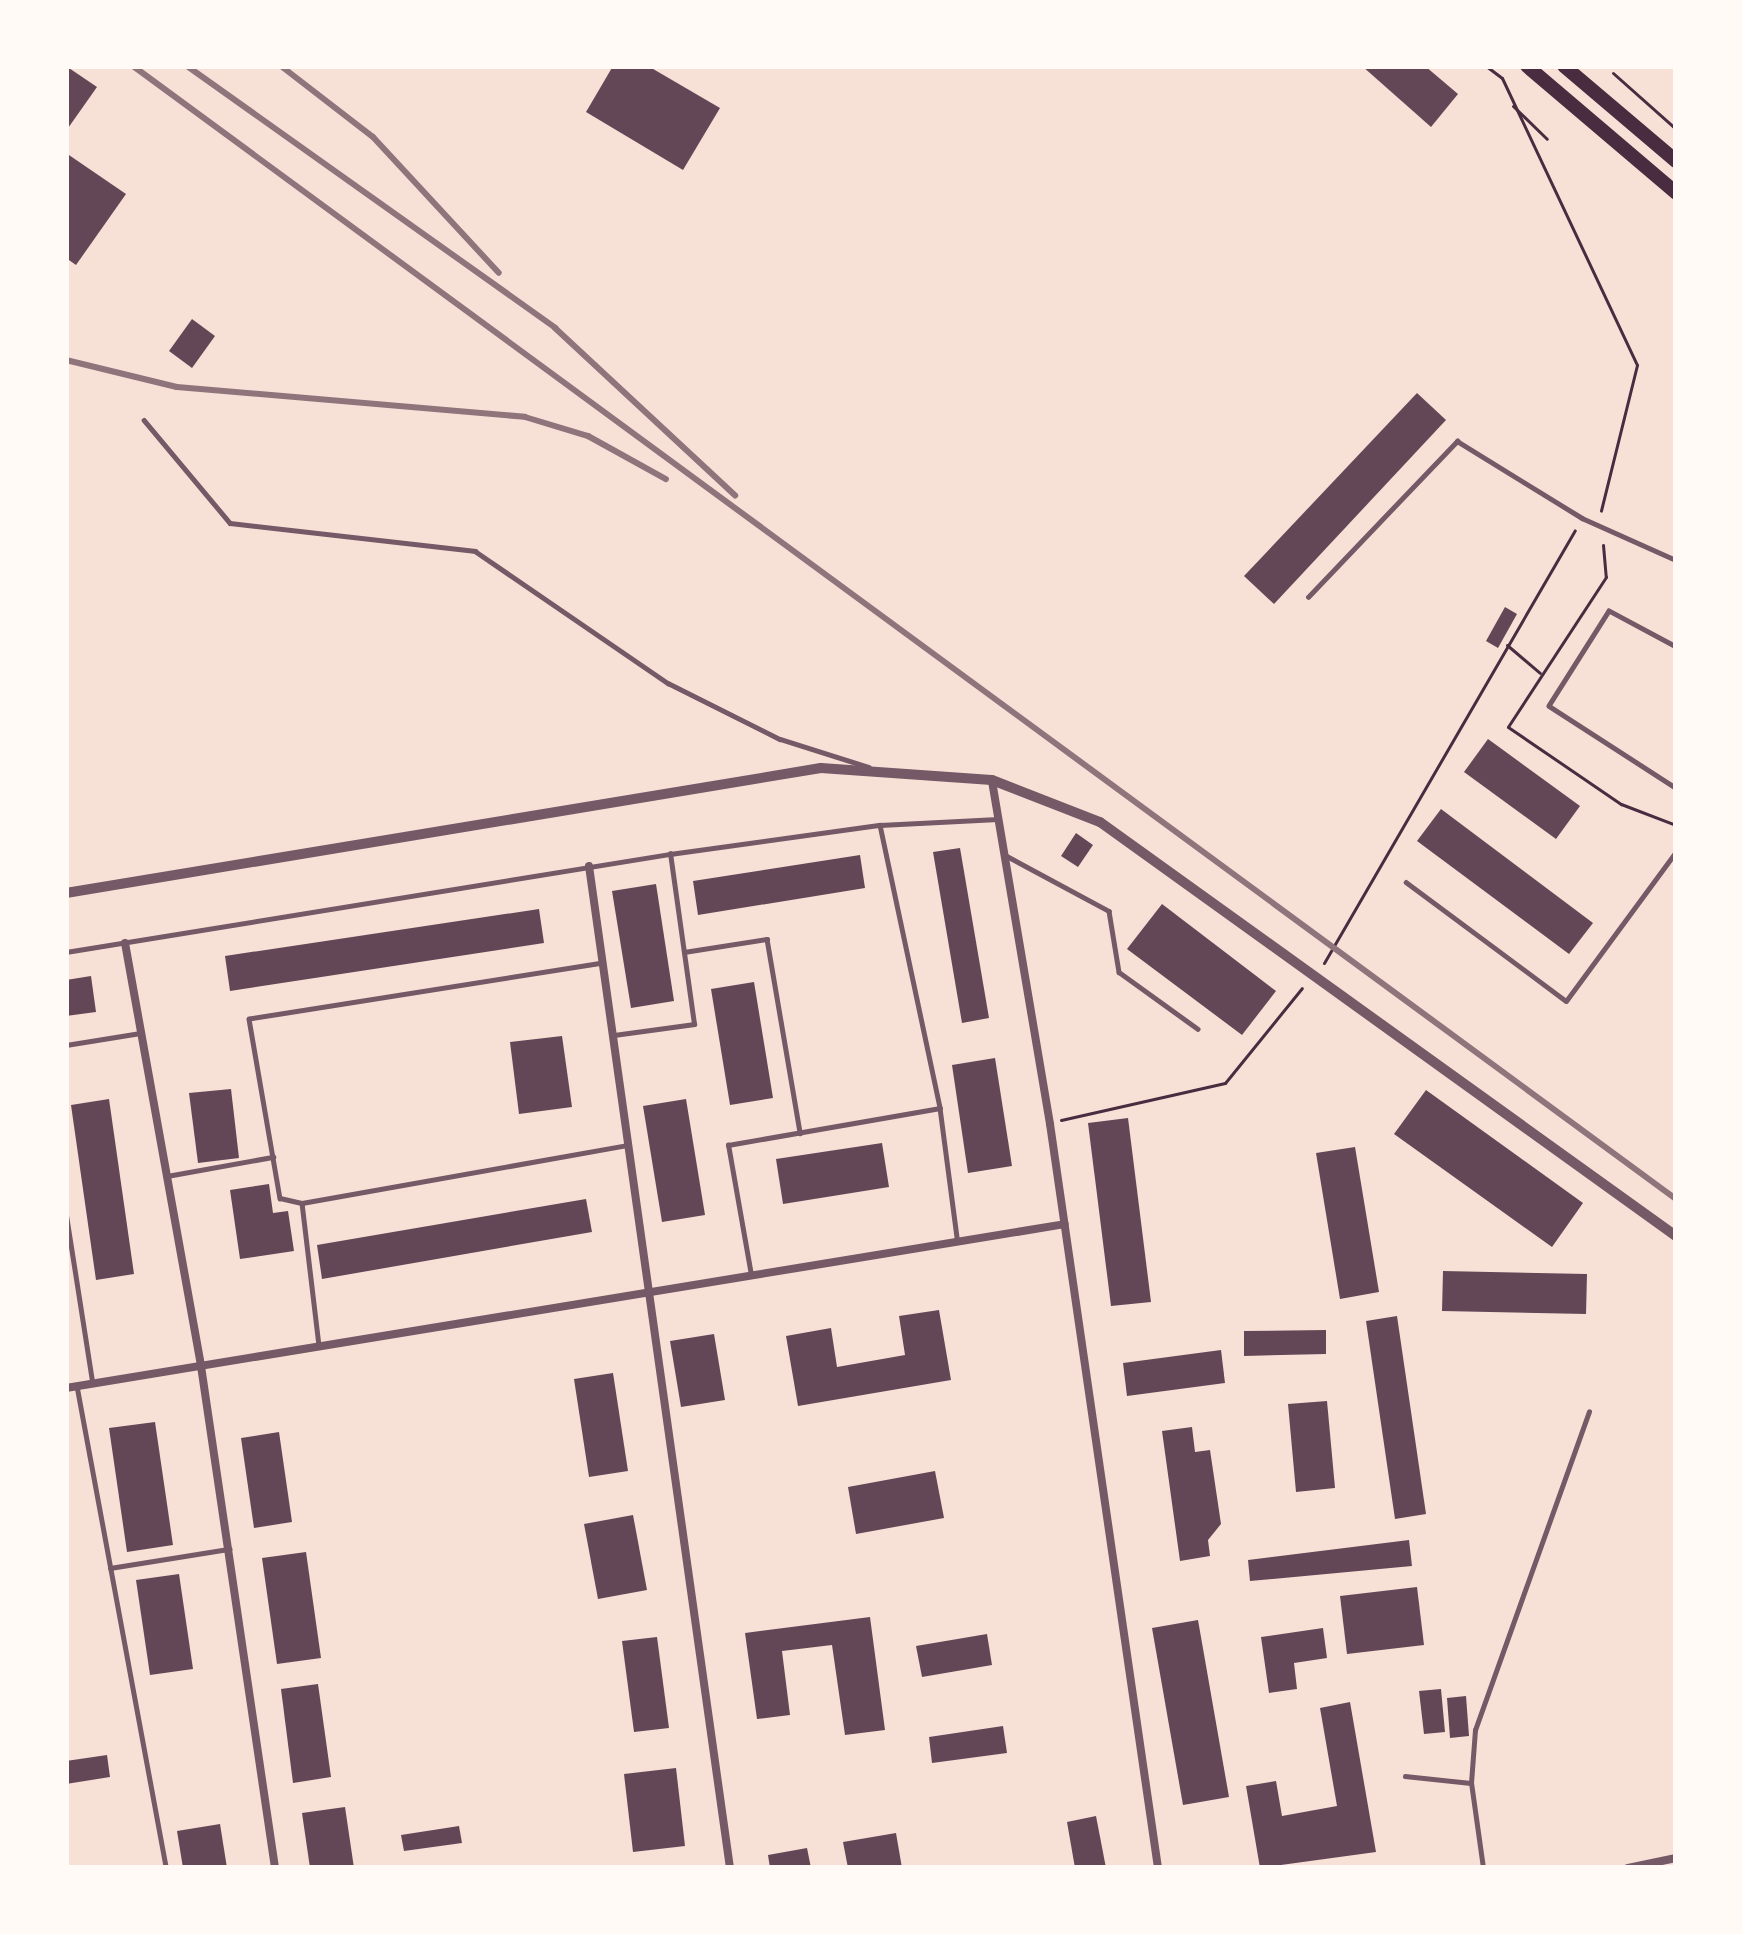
<!DOCTYPE html>
<style>
body{margin:0}
#map{position:relative;width:1742px;height:1934px;overflow:hidden;background:#f7e1d7;font-family:Manrope,sans-serif}
div>[style]{position:absolute}
[style*='--x']{left:calc(var(--x)*1px);top:calc(var(--y)*1px);width:calc(var(--w)*1px);rotate:calc(var(--a)*1deg)}
.building>*{inset:0;background:#644757}
.path>*{height:3px;margin:-1.5px;padding:0 1.5px;transform-origin:1.5px;border-radius:1.5px;background:#4a2c40}
.service>*{height:4.5px;margin:-2.25px;padding:0 2.25px;transform-origin:2.25px;border-radius:2.25px;background:#755966}
.minor>*{height:8px;margin:-4px;padding:0 4px;transform-origin:4px;border-radius:4px;background:#755966}
.tertiary>*{height:10px;margin:-5px;padding:0 5px;transform-origin:5px;border-radius:5px;background:#755966}
.primary>*{height:14px;margin:-7px;padding:0 7px;transform-origin:7px;border-radius:7px;background:#4a2c40}
.rail>*{height:6px;margin:-3px;padding:0 3px;transform-origin:3px;border-radius:3px;background:#8f747c}
span{translate:-50% -50%;white-space:nowrap;text-align:center;line-height:1.15;-webkit-text-stroke:10px #fffaf5;paint-order:stroke}
.frame{position:absolute;inset:0;border:69px solid #fffaf5;pointer-events:none}
</style>
<div id="map">
<div class="building">
<i style="clip-path:polygon(66px 66px,97px 87px,66px 131px)"></i>
<i style="clip-path:polygon(613px 66px,648px 66px,720px 108px,683px 170px,586px 112px)"></i>
<i style="clip-path:polygon(1362px 66px,1425px 66px,1458px 94px,1431px 127px)"></i>
<i style="clip-path:polygon(66px 153px,126px 194px,76px 265px,66px 258px)"></i>
<i style="clip-path:polygon(192px 319px,215px 336px,192px 368px,169px 351px)"></i>
<i style="clip-path:polygon(1417px 393px,1446px 420px,1274px 604px,1244px 576px)"></i>
<i style="clip-path:polygon(1505px 607px,1517px 614px,1498px 648px,1486px 641px)"></i>
<i style="clip-path:polygon(1488px 739px,1580px 806px,1556px 839px,1464px 772px)"></i>
<i style="clip-path:polygon(1441px 809px,1593px 923px,1569px 954px,1417px 841px)"></i>
<i style="clip-path:polygon(1076px 833px,1093px 845px,1078px 867px,1061px 856px)"></i>
<i style="clip-path:polygon(960px 848px,989px 1018px,962px 1023px,933px 852px)"></i>
<i style="clip-path:polygon(860px 855px,865px 888px,698px 915px,693px 881px)"></i>
<i style="clip-path:polygon(656px 884px,674px 1001px,631px 1008px,612px 891px)"></i>
<i style="clip-path:polygon(1162px 904px,1276px 991px,1242px 1035px,1127px 949px)"></i>
<i style="clip-path:polygon(539px 909px,544px 943px,230px 991px,225px 956px)"></i>
<i style="clip-path:polygon(91px 976px,96px 1012px,66px 1016px,66px 980px)"></i>
<i style="clip-path:polygon(754px 982px,773px 1098px,730px 1105px,711px 989px)"></i>
<i style="clip-path:polygon(562px 1036px,572px 1107px,519px 1114px,510px 1042px)"></i>
<i style="clip-path:polygon(995px 1058px,1012px 1166px,968px 1173px,952px 1065px)"></i>
<i style="clip-path:polygon(231px 1089px,239px 1158px,198px 1163px,189px 1093px)"></i>
<i style="clip-path:polygon(1426px 1090px,1583px 1203px,1552px 1247px,1394px 1134px)"></i>
<i style="clip-path:polygon(109px 1099px,134px 1274px,96px 1280px,71px 1105px)"></i>
<i style="clip-path:polygon(686px 1099px,705px 1215px,662px 1222px,643px 1106px)"></i>
<i style="clip-path:polygon(1128px 1118px,1151px 1302px,1111px 1306px,1088px 1123px)"></i>
<i style="clip-path:polygon(882px 1143px,889px 1187px,783px 1204px,776px 1159px)"></i>
<i style="clip-path:polygon(1355px 1147px,1379px 1292px,1340px 1299px,1316px 1153px)"></i>
<i style="clip-path:polygon(269px 1184px,273px 1213px,288px 1211px,294px 1251px,240px 1259px,230px 1190px)"></i>
<i style="clip-path:polygon(586px 1199px,592px 1232px,322px 1279px,317px 1245px)"></i>
<i style="clip-path:polygon(1443px 1271px,1587px 1274px,1586px 1314px,1442px 1311px)"></i>
<i style="clip-path:polygon(939px 1310px,951px 1380px,798px 1406px,786px 1336px,831px 1328px,837px 1367px,905px 1355px,899px 1316px)"></i>
<i style="clip-path:polygon(1397px 1316px,1426px 1514px,1395px 1519px,1366px 1321px)"></i>
<i style="clip-path:polygon(1326px 1330px,1326px 1354px,1244px 1356px,1244px 1331px)"></i>
<i style="clip-path:polygon(714px 1334px,725px 1400px,681px 1407px,670px 1341px)"></i>
<i style="clip-path:polygon(1221px 1350px,1225px 1383px,1127px 1396px,1123px 1363px)"></i>
<i style="clip-path:polygon(613px 1373px,628px 1471px,589px 1477px,574px 1379px)"></i>
<i style="clip-path:polygon(1327px 1401px,1335px 1488px,1296px 1492px,1288px 1404px)"></i>
<i style="clip-path:polygon(155px 1422px,173px 1545px,127px 1552px,109px 1428px)"></i>
<i style="clip-path:polygon(1192px 1427px,1195px 1452px,1210px 1450px,1221px 1524px,1208px 1540px,1210px 1556px,1180px 1561px,1162px 1431px)"></i>
<i style="clip-path:polygon(279px 1432px,292px 1522px,254px 1528px,241px 1438px)"></i>
<i style="clip-path:polygon(935px 1471px,944px 1518px,856px 1534px,848px 1487px)"></i>
<i style="clip-path:polygon(633px 1515px,647px 1590px,598px 1599px,584px 1524px)"></i>
<i style="clip-path:polygon(1409px 1540px,1412px 1566px,1250px 1581px,1248px 1560px)"></i>
<i style="clip-path:polygon(306px 1552px,321px 1658px,277px 1664px,262px 1558px)"></i>
<i style="clip-path:polygon(179px 1574px,193px 1669px,150px 1675px,136px 1580px)"></i>
<i style="clip-path:polygon(1417px 1587px,1424px 1645px,1347px 1654px,1340px 1596px)"></i>
<i style="clip-path:polygon(870px 1617px,885px 1730px,845px 1735px,832px 1645px,782px 1651px,790px 1715px,757px 1719px,745px 1633px)"></i>
<i style="clip-path:polygon(1198px 1620px,1229px 1797px,1183px 1805px,1152px 1628px)"></i>
<i style="clip-path:polygon(1323px 1628px,1327px 1658px,1294px 1663px,1297px 1689px,1269px 1693px,1261px 1637px)"></i>
<i style="clip-path:polygon(987px 1634px,992px 1665px,922px 1677px,916px 1646px)"></i>
<i style="clip-path:polygon(657px 1637px,669px 1728px,634px 1732px,622px 1641px)"></i>
<i style="clip-path:polygon(318px 1684px,331px 1777px,293px 1783px,281px 1689px)"></i>
<i style="clip-path:polygon(1441px 1689px,1445px 1732px,1424px 1734px,1419px 1691px)"></i>
<i style="clip-path:polygon(1466px 1696px,1469px 1736px,1450px 1738px,1447px 1698px)"></i>
<i style="clip-path:polygon(1350px 1702px,1376px 1852px,1260px 1868px,1246px 1786px,1276px 1781px,1282px 1816px,1337px 1806px,1320px 1708px)"></i>
<i style="clip-path:polygon(1003px 1726px,1007px 1753px,932px 1763px,929px 1737px)"></i>
<i style="clip-path:polygon(107px 1755px,110px 1777px,66px 1784px,66px 1761px)"></i>
<i style="clip-path:polygon(676px 1768px,685px 1846px,633px 1852px,624px 1774px)"></i>
<i style="clip-path:polygon(345px 1807px,354px 1868px,310px 1868px,302px 1813px)"></i>
<i style="clip-path:polygon(1096px 1816px,1106px 1868px,1075px 1868px,1067px 1822px)"></i>
<i style="clip-path:polygon(220px 1824px,227px 1868px,183px 1868px,177px 1831px)"></i>
<i style="clip-path:polygon(459px 1826px,462px 1843px,404px 1851px,401px 1835px)"></i>
<i style="clip-path:polygon(896px 1833px,902px 1868px,848px 1868px,843px 1842px)"></i>
<i style="clip-path:polygon(807px 1848px,811px 1868px,770px 1868px,768px 1855px)"></i>
</div>
<div class="path">
<i style="--x:1486;--y:66;--w:20;--a:37"></i>
<i style="--x:1502;--y:78;--w:317;--a:64.8"></i>
<i style="--x:1637;--y:365;--w:150;--a:103.9"></i>
<i style="--x:1613;--y:73;--w:84;--a:41.6"></i>
<i style="--x:1513;--y:106;--w:47;--a:44.1"></i>
<i style="--x:1603;--y:545;--w:32;--a:85"></i>
<i style="--x:1606;--y:577;--w:179;--a:123.2"></i>
<i style="--x:1508;--y:727;--w:137;--a:34.3"></i>
<i style="--x:1621;--y:804;--w:59;--a:20.9"></i>
<i style="--x:1507;--y:645;--w:43;--a:40.3"></i>
<i style="--x:1324;--y:963;--w:500;--a:-59.9"></i>
<i style="--x:1061;--y:1120;--w:168;--a:-12.7"></i>
<i style="--x:1225;--y:1083;--w:122;--a:-51"></i>
</div>
<div class="service">
<i style="--x:144;--y:420;--w:134;--a:50.1"></i>
<i style="--x:230;--y:523;--w:247;--a:6.5"></i>
<i style="--x:475;--y:551;--w:234;--a:34.4"></i>
<i style="--x:668;--y:683;--w:125;--a:26.6"></i>
<i style="--x:780;--y:739;--w:93;--a:17.5"></i>
<i style="--x:1308;--y:597;--w:216;--a:-46.3"></i>
<i style="--x:1457;--y:441;--w:147;--a:31.6"></i>
<i style="--x:1582;--y:518;--w:103;--a:24.1"></i>
<i style="--x:1676;--y:647;--w:76;--a:-151.8"></i>
<i style="--x:1609;--y:611;--w:112;--a:122.3"></i>
<i style="--x:1549;--y:706;--w:151;--a:32.8"></i>
<i style="--x:880;--y:825;--w:289;--a:78"></i>
<i style="--x:940;--y:1108;--w:131;--a:82.5"></i>
<i style="--x:1005;--y:855;--w:118;--a:28.3"></i>
<i style="--x:1109;--y:911;--w:62;--a:80.7"></i>
<i style="--x:1119;--y:972;--w:97;--a:35.8"></i>
<i style="--x:1406;--y:882;--w:199;--a:36.6"></i>
<i style="--x:1566;--y:1001;--w:185;--a:-53.6"></i>
<i style="--x:66;--y:952;--w:612;--a:-9.22"></i>
<i style="--x:670;--y:854;--w:212;--a:-7.9"></i>
<i style="--x:880;--y:825;--w:118;--a:-2.9"></i>
<i style="--x:684;--y:952;--w:84;--a:-8.9"></i>
<i style="--x:767;--y:939;--w:197;--a:80.3"></i>
<i style="--x:603;--y:963;--w:358;--a:171"></i>
<i style="--x:249;--y:1019;--w:182;--a:80.2"></i>
<i style="--x:280;--y:1198;--w:23;--a:13"></i>
<i style="--x:302;--y:1203;--w:331;--a:-10.1"></i>
<i style="--x:614;--y:1035;--w:81;--a:-7.8"></i>
<i style="--x:694;--y:1024;--w:172;--a:-98"></i>
<i style="--x:66;--y:1045;--w:75;--a:-9.2"></i>
<i style="--x:167;--y:1176;--w:108;--a:-10.2"></i>
<i style="--x:302;--y:1203;--w:144;--a:83.2"></i>
<i style="--x:66;--y:1212;--w:174;--a:81.1"></i>
<i style="--x:751;--y:1275;--w:132;--a:-100"></i>
<i style="--x:728;--y:1145;--w:215;--a:-9.9"></i>
<i style="--x:77;--y:1386;--w:490;--a:79.5"></i>
<i style="--x:110;--y:1568;--w:121;--a:-9.1"></i>
<i style="--x:1405;--y:1776;--w:66;--a:6.1"></i>
<i style="--x:1483;--y:1868;--w:86;--a:-98"></i>
<i style="--x:1471;--y:1783;--w:53;--a:-85.7"></i>
<i style="--x:1475;--y:1730;--w:338;--a:-70.3"></i>
</div>
<div class="minor">
<i style="--x:992;--y:781;--w:348;--a:80.4"></i>
<i style="--x:1050;--y:1124;--w:752;--a:81.74"></i>
<i style="--x:589;--y:866;--w:1012;--a:81.99"></i>
<i style="--x:125;--y:943;--w:430;--a:79.8"></i>
<i style="--x:201;--y:1366;--w:507;--a:81.61"></i>
<i style="--x:66;--y:1388;--w:1012;--a:-9.32"></i>
<i style="--x:1628;--y:1868;--w:49;--a:-11.8"></i>
</div>
<div class="tertiary">
<i style="--x:66;--y:893;--w:765;--a:-9.4"></i>
<i style="--x:821;--y:768;--w:171;--a:4"></i>
<i style="--x:992;--y:780;--w:116;--a:21.3"></i>
<i style="--x:1100;--y:822;--w:709;--a:35.71"></i>
</div>
<div class="primary">
<i style="--x:1527;--y:66;--w:196;--a:40.4"></i>
<i style="--x:1564;--y:66;--w:147;--a:40.3"></i>
</div>
<div class="rail">
<i style="--x:133;--y:66;--w:1914;--a:36.29"></i>
<i style="--x:187;--y:66;--w:452;--a:35.4"></i>
<i style="--x:555;--y:328;--w:246;--a:42.9"></i>
<i style="--x:281;--y:66;--w:116;--a:37.7"></i>
<i style="--x:373;--y:137;--w:185;--a:47.2"></i>
<i style="--x:66;--y:360;--w:114;--a:13.7"></i>
<i style="--x:177;--y:387;--w:349;--a:4.9"></i>
<i style="--x:525;--y:417;--w:66;--a:16.8"></i>
<i style="--x:588;--y:436;--w:89;--a:28.9"></i>
</div>
<div class="frame"></div>
</div>
